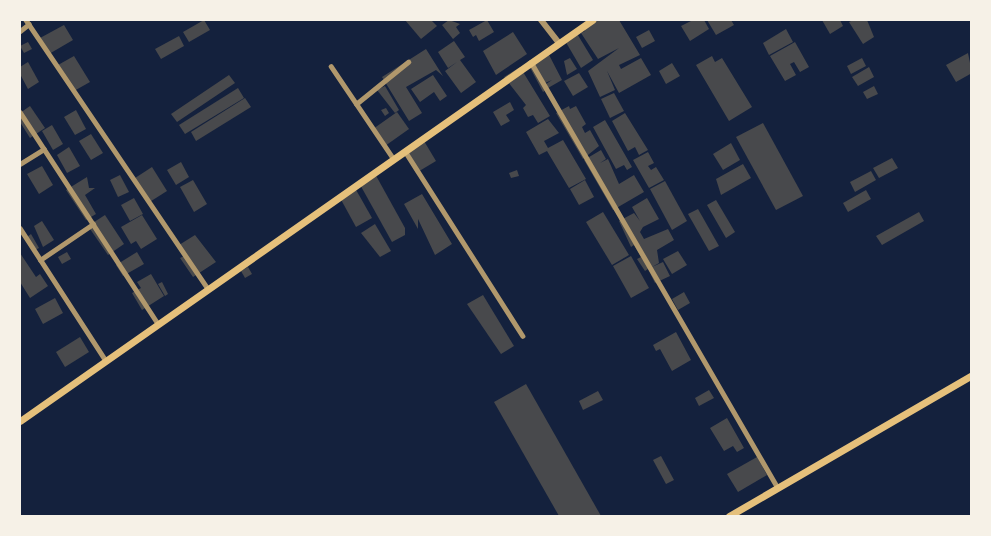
<!DOCTYPE html>
<style>
body{margin:0}
#map{position:relative;width:991px;height:536px;overflow:hidden;background:#14213d;font-family:Quicksand,sans-serif}
div>[style]{position:absolute}
[style*='--x']{left:calc(var(--x)*1px);top:calc(var(--y)*1px);width:calc(var(--w)*1px);rotate:calc(var(--a)*1deg)}
.building>*{inset:0;background:#48494c}
.minor>*{height:4.5px;margin:-2.25px;padding:0 2.25px;transform-origin:2.25px;border-radius:2.25px;background:#b1986c}
.tertiary>*{height:6px;margin:-3px;padding:0 3px;transform-origin:3px;border-radius:3px;background:#b1986c}
.secondary>*{height:7px;margin:-3.5px;padding:0 3.5px;transform-origin:3.5px;border-radius:3.5px;background:#e5c07b}
span{translate:-50% -50%;white-space:nowrap;text-align:center;line-height:1.15;-webkit-text-stroke:5px #f6f1e7;paint-order:stroke}
.frame{position:absolute;inset:0;border:21px solid #f6f1e7;pointer-events:none}
</style>
<div id="map">
<div class="building">
<i style="clip-path:polygon(204px 20px,210px 30px,189px 42px,183px 32px)"></i>
<i style="clip-path:polygon(405px 20px,431px 20px,437px 26px,421px 39px)"></i>
<i style="clip-path:polygon(449px 20px,460px 24px,456px 27px,460px 33px,453px 39px,442px 25px)"></i>
<i style="clip-path:polygon(487px 20px,494px 32px,479px 41px,476px 35px,473px 37px,469px 30px)"></i>
<i style="clip-path:polygon(591px 20px,619px 20px,640px 55px,619px 65px,621px 69px,641px 58px,651px 75px,619px 93px,607px 71px,615px 90px,600px 97px,588px 71px,619px 48px,598px 59px,581px 33px,585px 31px,581px 25px)"></i>
<i style="clip-path:polygon(693px 20px,704px 20px,709px 29px,690px 41px,681px 26px)"></i>
<i style="clip-path:polygon(707px 20px,731px 20px,734px 25px,716px 35px)"></i>
<i style="clip-path:polygon(822px 20px,840px 20px,843px 26px,830px 34px)"></i>
<i style="clip-path:polygon(853px 20px,867px 20px,874px 37px,863px 44px,849px 22px)"></i>
<i style="clip-path:polygon(64px 25px,73px 40px,49px 54px,40px 38px)"></i>
<i style="clip-path:polygon(786px 29px,793px 42px,769px 55px,763px 43px)"></i>
<i style="clip-path:polygon(649px 30px,655px 41px,642px 48px,636px 37px)"></i>
<i style="clip-path:polygon(513px 32px,527px 54px,496px 75px,483px 51px)"></i>
<i style="clip-path:polygon(576px 32px,593px 60px,581px 68px,564px 39px)"></i>
<i style="clip-path:polygon(179px 36px,184px 46px,161px 59px,155px 49px)"></i>
<i style="clip-path:polygon(454px 41px,465px 57px,460px 60px,476px 82px,461px 93px,445px 71px,457px 62px,448px 68px,438px 52px)"></i>
<i style="clip-path:polygon(28px 42px,32px 49px,24px 53px,20px 46px)"></i>
<i style="clip-path:polygon(795px 42px,809px 67px,800px 72px,794px 62px,790px 64px,796px 75px,785px 81px,770px 56px)"></i>
<i style="clip-path:polygon(426px 49px,443px 76px,436px 70px,406px 87px,422px 113px,409px 121px,382px 77px)"></i>
<i style="clip-path:polygon(547px 51px,562px 80px,548px 88px,546px 84px,552px 80px,545px 83px,548px 89px,543px 92px,527px 62px)"></i>
<i style="clip-path:polygon(968px 53px,972px 73px,956px 82px,946px 65px)"></i>
<i style="clip-path:polygon(74px 56px,90px 82px,74px 91px,58px 65px)"></i>
<i style="clip-path:polygon(712px 56px,715px 62px,722px 58px,752px 107px,729px 121px,696px 65px)"></i>
<i style="clip-path:polygon(570px 58px,577px 69px,567px 75px,564px 61px)"></i>
<i style="clip-path:polygon(862px 58px,866px 66px,851px 74px,847px 66px)"></i>
<i style="clip-path:polygon(28px 62px,39px 82px,28px 89px,20px 74px,20px 67px)"></i>
<i style="clip-path:polygon(672px 63px,680px 76px,666px 84px,659px 71px)"></i>
<i style="clip-path:polygon(520px 67px,550px 116px,538px 123px,533px 115px,528px 117px,523px 108px,526px 105px,504px 77px)"></i>
<i style="clip-path:polygon(869px 67px,874px 77px,858px 86px,852px 77px)"></i>
<i style="clip-path:polygon(579px 73px,588px 87px,573px 96px,564px 81px)"></i>
<i style="clip-path:polygon(229px 75px,235px 83px,177px 122px,171px 114px)"></i>
<i style="clip-path:polygon(433px 75px,447px 96px,440px 101px,434px 92px,420px 102px,411px 89px)"></i>
<i style="clip-path:polygon(385px 86px,399px 110px,395px 113px,377px 90px)"></i>
<i style="clip-path:polygon(874px 86px,878px 94px,867px 99px,863px 92px)"></i>
<i style="clip-path:polygon(238px 88px,244px 98px,185px 134px,179px 125px)"></i>
<i style="clip-path:polygon(614px 93px,624px 111px,610px 118px,601px 99px)"></i>
<i style="clip-path:polygon(245px 98px,251px 107px,196px 141px,191px 132px)"></i>
<i style="clip-path:polygon(510px 102px,514px 110px,506px 115px,510px 121px,501px 126px,493px 112px)"></i>
<i style="clip-path:polygon(30px 106px,45px 128px,30px 138px,20px 122px,20px 113px)"></i>
<i style="clip-path:polygon(569px 106px,570px 109px,576px 106px,586px 124px,582px 127px,585px 133px,590px 130px,599px 146px,583px 159px,556px 113px)"></i>
<i style="clip-path:polygon(386px 108px,389px 113px,385px 116px,381px 110px)"></i>
<i style="clip-path:polygon(76px 110px,86px 129px,75px 135px,64px 117px)"></i>
<i style="clip-path:polygon(397px 112px,409px 129px,385px 146px,373px 129px)"></i>
<i style="clip-path:polygon(625px 113px,648px 150px,639px 155px,635px 147px,628px 151px,612px 121px)"></i>
<i style="clip-path:polygon(548px 119px,559px 133px,544px 141px,548px 148px,563px 140px,586px 179px,569px 188px,547px 151px,539px 155px,526px 132px)"></i>
<i style="clip-path:polygon(605px 120px,632px 167px,627px 170px,624px 165px,616px 169px,593px 127px)"></i>
<i style="clip-path:polygon(763px 123px,803px 196px,776px 210px,736px 137px)"></i>
<i style="clip-path:polygon(52px 125px,63px 144px,53px 150px,42px 131px)"></i>
<i style="clip-path:polygon(91px 134px,103px 153px,91px 160px,79px 141px)"></i>
<i style="clip-path:polygon(424px 141px,436px 161px,416px 173px,404px 152px)"></i>
<i style="clip-path:polygon(731px 143px,740px 160px,723px 170px,713px 154px)"></i>
<i style="clip-path:polygon(69px 147px,80px 166px,67px 173px,57px 155px)"></i>
<i style="clip-path:polygon(601px 150px,606px 159px,600px 163px,608px 159px,619px 184px,634px 175px,644px 192px,613px 210px,584px 160px)"></i>
<i style="clip-path:polygon(648px 152px,654px 163px,648px 166px,651px 170px,656px 167px,664px 180px,649px 188px,633px 160px)"></i>
<i style="clip-path:polygon(892px 158px,898px 168px,879px 178px,873px 168px)"></i>
<i style="clip-path:polygon(181px 162px,189px 177px,176px 185px,167px 170px)"></i>
<i style="clip-path:polygon(743px 164px,751px 178px,721px 195px,716px 179px)"></i>
<i style="clip-path:polygon(42px 166px,53px 185px,39px 194px,27px 174px)"></i>
<i style="clip-path:polygon(152px 167px,167px 191px,148px 203px,132px 180px)"></i>
<i style="clip-path:polygon(517px 170px,519px 176px,511px 178px,509px 173px)"></i>
<i style="clip-path:polygon(871px 171px,876px 180px,855px 192px,850px 182px)"></i>
<i style="clip-path:polygon(374px 172px,405px 228px,405px 235px,392px 242px,358px 181px)"></i>
<i style="clip-path:polygon(120px 175px,129px 192px,118px 197px,110px 180px)"></i>
<i style="clip-path:polygon(87px 177px,89px 188px,95px 188px,85px 195px,96px 214px,86px 220px,66px 190px)"></i>
<i style="clip-path:polygon(193px 180px,207px 204px,194px 212px,180px 187px)"></i>
<i style="clip-path:polygon(585px 180px,594px 197px,579px 205px,570px 189px)"></i>
<i style="clip-path:polygon(665px 181px,687px 221px,672px 230px,650px 189px)"></i>
<i style="clip-path:polygon(355px 188px,372px 218px,356px 227px,339px 196px)"></i>
<i style="clip-path:polygon(866px 190px,871px 199px,848px 212px,843px 203px)"></i>
<i style="clip-path:polygon(422px 194px,452px 244px,435px 255px,418px 219px,418px 229px,404px 204px)"></i>
<i style="clip-path:polygon(134px 198px,143px 214px,130px 221px,121px 205px)"></i>
<i style="clip-path:polygon(647px 198px,659px 219px,643px 227px,640px 232px,644px 239px,668px 229px,674px 240px,657px 250px,659px 263px,652px 267px,663px 262px,670px 276px,655px 283px,648px 269px,645px 271px,637px 259px,641px 257px,634px 245px,631px 247px,619px 221px,634px 213px,640px 221px,632px 207px)"></i>
<i style="clip-path:polygon(716px 200px,735px 232px,726px 238px,707px 205px)"></i>
<i style="clip-path:polygon(698px 209px,719px 246px,709px 251px,688px 214px)"></i>
<i style="clip-path:polygon(603px 212px,629px 255px,612px 265px,586px 222px)"></i>
<i style="clip-path:polygon(919px 212px,924px 221px,882px 245px,876px 236px)"></i>
<i style="clip-path:polygon(105px 215px,124px 244px,108px 255px,88px 226px)"></i>
<i style="clip-path:polygon(142px 215px,157px 239px,141px 249px,136px 241px,131px 244px,121px 227px)"></i>
<i style="clip-path:polygon(42px 221px,54px 240px,43px 247px,34px 226px)"></i>
<i style="clip-path:polygon(375px 224px,391px 251px,380px 257px,361px 233px)"></i>
<i style="clip-path:polygon(31px 234px,39px 248px,35px 250px,27px 237px)"></i>
<i style="clip-path:polygon(195px 235px,216px 262px,193px 277px,180px 258px,186px 255px,179px 245px)"></i>
<i style="clip-path:polygon(678px 251px,687px 265px,672px 274px,663px 259px)"></i>
<i style="clip-path:polygon(67px 252px,71px 259px,62px 264px,58px 257px)"></i>
<i style="clip-path:polygon(137px 252px,144px 264px,123px 276px,116px 265px)"></i>
<i style="clip-path:polygon(20px 253px,36px 277px,40px 274px,48px 286px,30px 298px,20px 282px)"></i>
<i style="clip-path:polygon(631px 256px,649px 288px,631px 298px,613px 266px)"></i>
<i style="clip-path:polygon(248px 267px,252px 274px,245px 278px,241px 271px)"></i>
<i style="clip-path:polygon(151px 274px,164px 296px,142px 310px,132px 293px,141px 288px,137px 282px)"></i>
<i style="clip-path:polygon(162px 282px,168px 294px,165px 296px,158px 284px)"></i>
<i style="clip-path:polygon(684px 292px,690px 303px,678px 310px,672px 299px)"></i>
<i style="clip-path:polygon(483px 295px,514px 346px,501px 354px,467px 304px)"></i>
<i style="clip-path:polygon(55px 298px,63px 313px,43px 324px,35px 309px)"></i>
<i style="clip-path:polygon(676px 332px,691px 360px,672px 371px,660px 349px,656px 351px,653px 345px)"></i>
<i style="clip-path:polygon(80px 337px,89px 352px,65px 367px,56px 352px)"></i>
<i style="clip-path:polygon(526px 384px,601px 516px,559px 516px,494px 402px)"></i>
<i style="clip-path:polygon(709px 390px,714px 398px,699px 406px,695px 398px)"></i>
<i style="clip-path:polygon(598px 391px,603px 400px,583px 410px,579px 401px)"></i>
<i style="clip-path:polygon(727px 418px,744px 448px,737px 452px,733px 446px,724px 451px,710px 428px)"></i>
<i style="clip-path:polygon(661px 456px,674px 480px,666px 484px,653px 460px)"></i>
<i style="clip-path:polygon(757px 457px,767px 475px,738px 492px,727px 474px)"></i>
</div>
<div class="minor">
<i style="--x:26;--y:20;--w:325;--a:55.9"></i>
<i style="--x:20;--y:31;--w:11;--a:-38"></i>
<i style="--x:531;--y:62;--w:492;--a:59.9"></i>
<i style="--x:331;--y:66;--w:111;--a:56"></i>
<i style="--x:356;--y:104;--w:67;--a:-38.9"></i>
<i style="--x:20;--y:112;--w:253;--a:56.9"></i>
<i style="--x:405;--y:151;--w:219;--a:57.5"></i>
<i style="--x:20;--y:164;--w:28;--a:-32"></i>
<i style="--x:20;--y:228;--w:158;--a:57.1"></i>
<i style="--x:40;--y:260;--w:64;--a:-34.2"></i>
</div>
<div class="tertiary">
<i style="--x:541;--y:20;--w:29;--a:52"></i>
</div>
<div class="secondary">
<i style="--x:20;--y:421;--w:699;--a:-35.03"></i>
<i style="--x:729;--y:516;--w:281;--a:-30.1"></i>
</div>
<div class="frame"></div>
</div>
